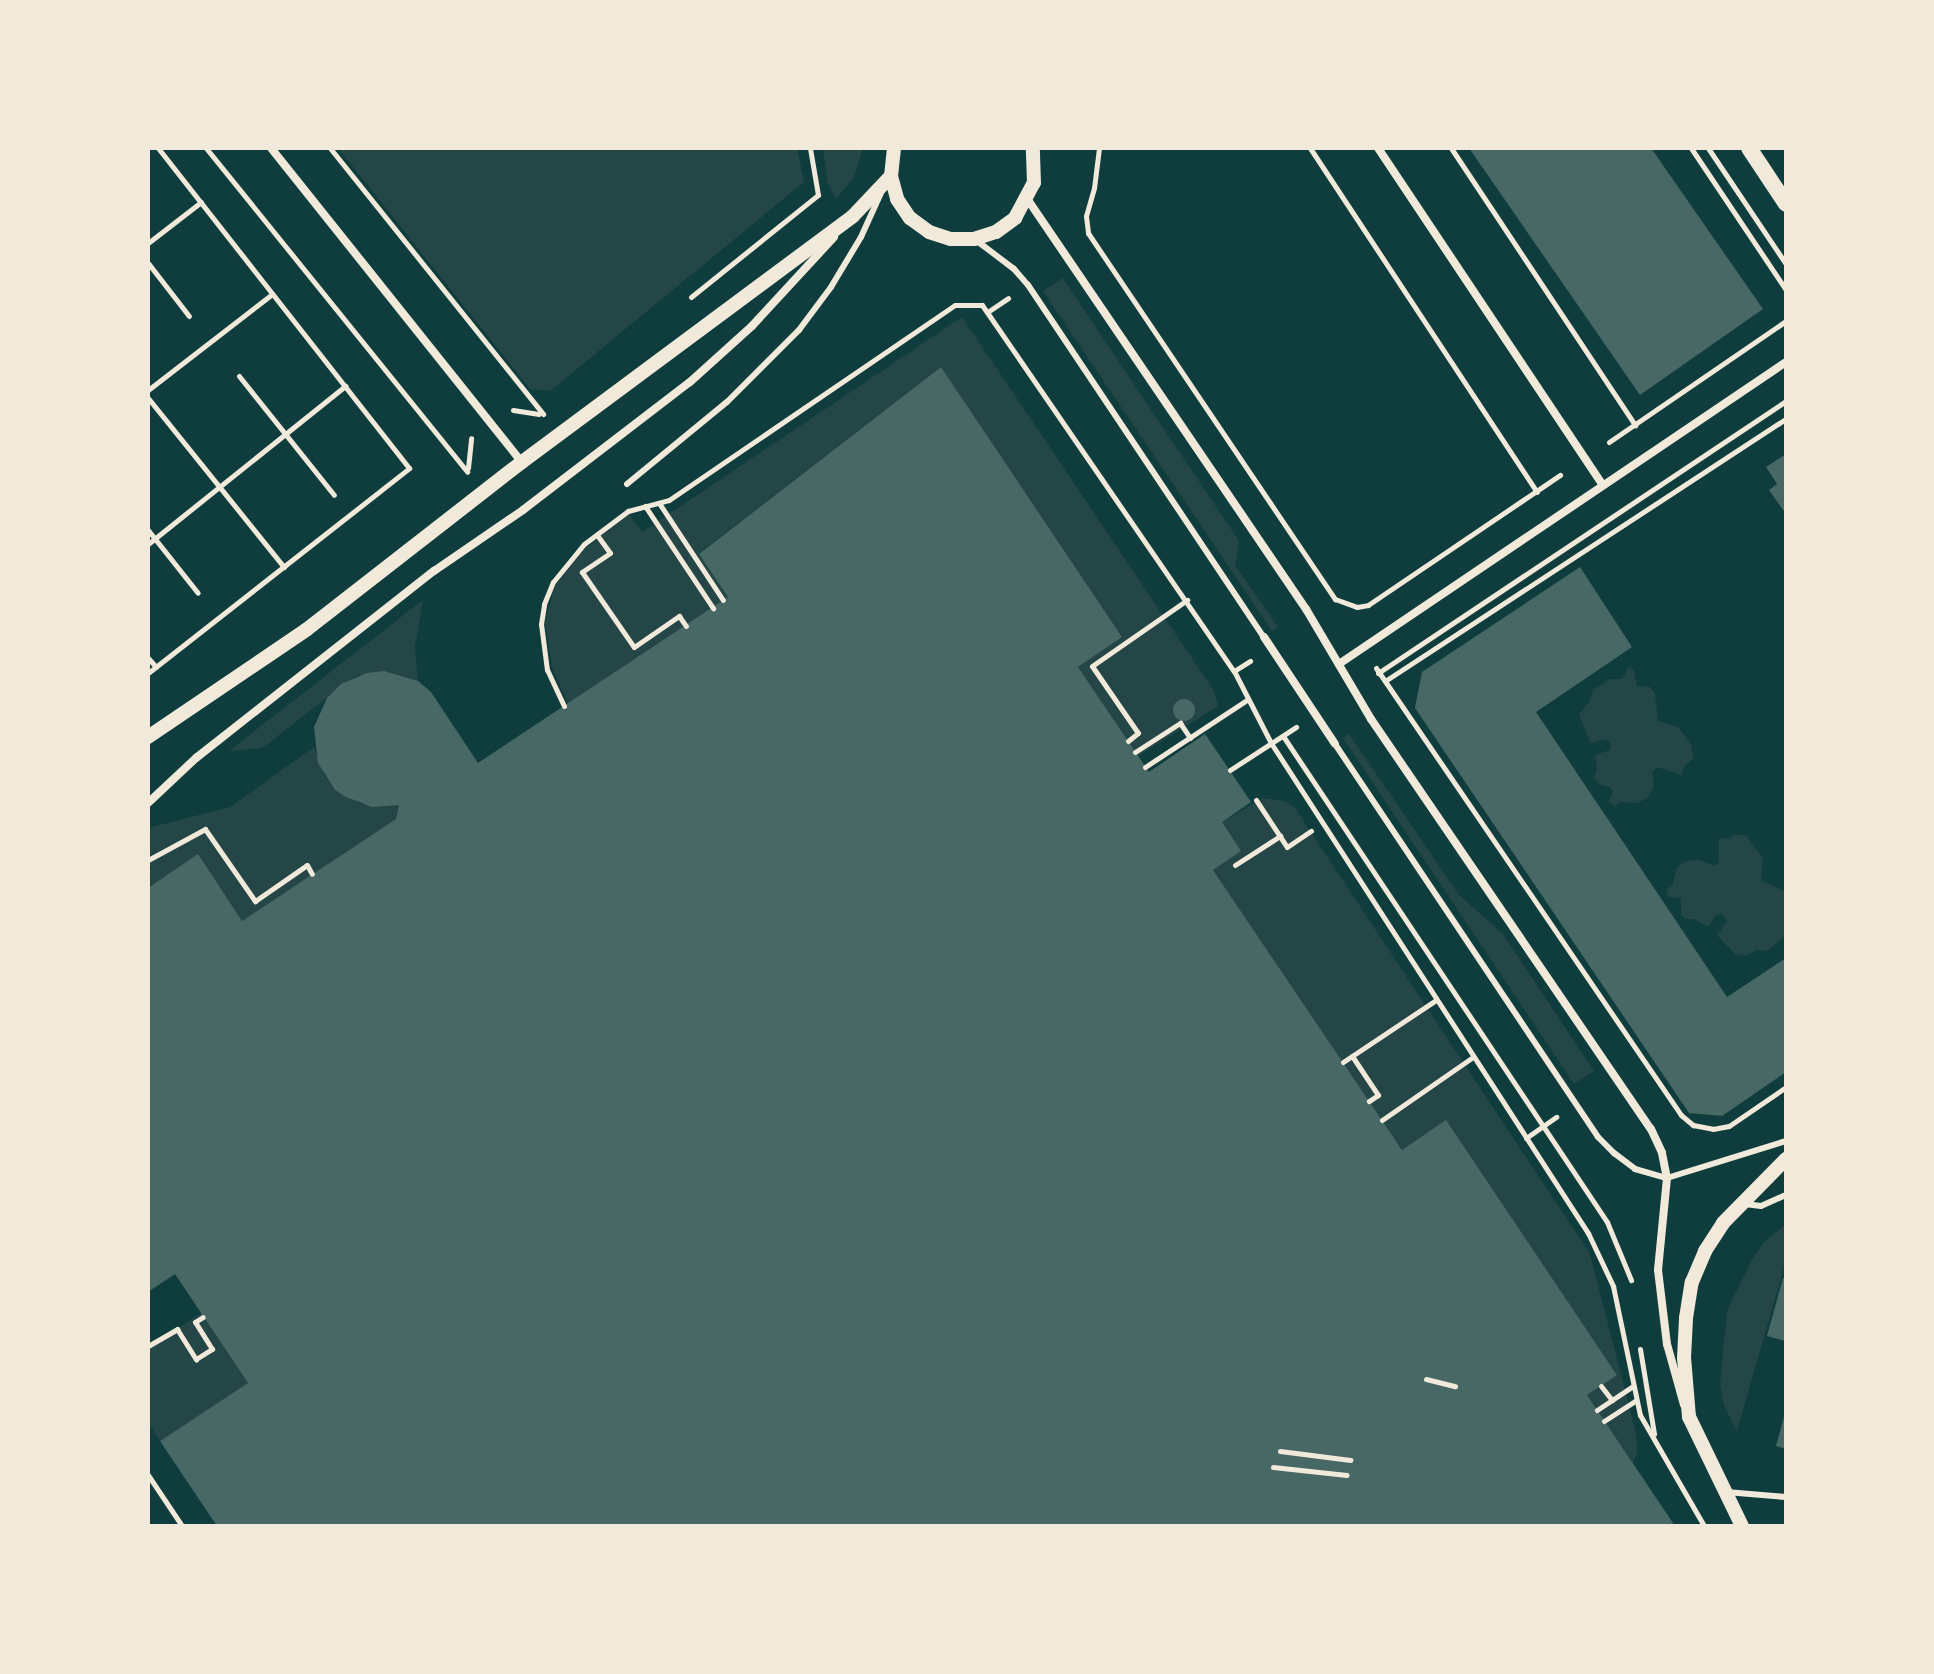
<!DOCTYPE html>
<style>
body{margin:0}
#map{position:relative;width:1934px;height:1674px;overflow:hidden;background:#0f3d3e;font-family:"Roboto Condensed",sans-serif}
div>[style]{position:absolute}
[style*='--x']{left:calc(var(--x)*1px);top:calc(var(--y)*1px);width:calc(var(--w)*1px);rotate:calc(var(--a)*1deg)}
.green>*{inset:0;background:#244646}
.building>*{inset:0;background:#486865}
.round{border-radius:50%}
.path>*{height:5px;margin:-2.5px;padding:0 2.5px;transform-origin:2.5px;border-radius:2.5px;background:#f1e9da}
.service>*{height:6px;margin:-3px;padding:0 3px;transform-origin:3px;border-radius:3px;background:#f1e9da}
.minor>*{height:8px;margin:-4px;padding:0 4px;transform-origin:4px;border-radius:4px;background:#f1e9da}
.tertiary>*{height:14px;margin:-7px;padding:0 7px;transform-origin:7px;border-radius:7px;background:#f1e9da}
.secondary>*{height:16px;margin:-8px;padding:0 8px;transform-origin:8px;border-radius:8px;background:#f1e9da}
span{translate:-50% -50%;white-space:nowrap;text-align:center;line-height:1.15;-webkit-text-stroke:8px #f1e9da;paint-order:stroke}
.frame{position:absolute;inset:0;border:150px solid #f1e9da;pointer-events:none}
</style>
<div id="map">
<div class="green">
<i style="clip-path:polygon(338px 148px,797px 148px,804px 182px,550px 391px,530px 389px)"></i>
<i style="clip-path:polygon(823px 148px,863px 148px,854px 177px,836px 199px,828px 184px)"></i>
<i style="clip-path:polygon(1063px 278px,1239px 541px,1235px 565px,1278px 627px,1272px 631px,1043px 291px)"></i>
<i style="clip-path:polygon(962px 317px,1214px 691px,1218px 706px,1138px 756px,1078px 667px,1122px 637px,941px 367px,699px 553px,728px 597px,568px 704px,552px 667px,545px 623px,554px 589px,567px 567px,586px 548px,629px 514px,642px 532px)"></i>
<i style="clip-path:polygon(423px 600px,415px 647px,418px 681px,384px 671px,354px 677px,262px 748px,229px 751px)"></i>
<i style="clip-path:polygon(1629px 667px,1634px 671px,1637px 686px,1650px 687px,1655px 693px,1658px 721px,1678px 727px,1691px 745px,1693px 759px,1685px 765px,1681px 775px,1657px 767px,1652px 772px,1654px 787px,1648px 797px,1638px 803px,1620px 802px,1615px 806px,1608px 802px,1613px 792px,1610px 787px,1600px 785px,1594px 778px,1597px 769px,1595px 755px,1610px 750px,1611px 744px,1606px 739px,1590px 743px,1579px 714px,1590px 701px,1593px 690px,1611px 679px,1622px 679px)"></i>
<i style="clip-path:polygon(1349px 734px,1459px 895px,1503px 934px,1594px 1071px,1574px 1084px,1343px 738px)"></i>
<i style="clip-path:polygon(314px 747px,324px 775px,335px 789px,360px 804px,399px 805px,396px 819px,242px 921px,198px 855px,148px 888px,148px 872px,152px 868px,148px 862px,148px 828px,230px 807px)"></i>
<i style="clip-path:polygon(1263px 798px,1285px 801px,1295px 808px,1590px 1254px,1636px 1433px,1637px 1452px,1633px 1463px,1587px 1395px,1617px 1374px,1446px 1121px,1402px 1150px,1213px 870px,1241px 851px,1222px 822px)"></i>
<i style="clip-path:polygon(1734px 834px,1747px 836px,1763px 859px,1761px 880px,1786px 892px,1786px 935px,1767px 951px,1756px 950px,1746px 956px,1735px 954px,1717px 935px,1727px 921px,1723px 915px,1717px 914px,1708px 927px,1694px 919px,1685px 919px,1681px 915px,1681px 898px,1668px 897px,1666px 890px,1672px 886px,1677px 868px,1686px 861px,1699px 860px,1715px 866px,1719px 862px,1719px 838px,1730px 839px)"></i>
<i style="clip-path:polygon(1786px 1224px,1786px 1261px,1737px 1431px,1724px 1406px,1720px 1384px,1727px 1311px,1752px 1259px,1765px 1241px)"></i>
<i style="clip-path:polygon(201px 1313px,248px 1383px,160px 1441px,148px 1423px,148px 1349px)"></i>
</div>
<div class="building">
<i style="clip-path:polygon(1469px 148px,1651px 148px,1763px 309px,1640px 395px)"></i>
<i style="clip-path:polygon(941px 367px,1122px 637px,1078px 667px,1149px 772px,1205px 734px,1251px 802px,1222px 822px,1241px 851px,1213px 870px,1402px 1150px,1446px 1120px,1617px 1375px,1587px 1395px,1675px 1526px,217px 1526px,160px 1441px,248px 1383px,175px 1274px,148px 1292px,148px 888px,198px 854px,242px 921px,396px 819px,399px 805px,372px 807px,346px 797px,335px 790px,318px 763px,314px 727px,327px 698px,341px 684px,367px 673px,384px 671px,418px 681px,431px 692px,478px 763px,728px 597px,699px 554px)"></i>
<i style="clip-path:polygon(1786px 454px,1786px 514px,1769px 490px,1777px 484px,1766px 467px)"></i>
<i style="clip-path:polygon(1580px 567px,1632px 647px,1536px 712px,1727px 997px,1786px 958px,1786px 1072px,1722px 1116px,1689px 1113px,1415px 708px,1422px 672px)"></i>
<i class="round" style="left:1173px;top:699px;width:22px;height:22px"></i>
<i style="clip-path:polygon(1783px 1278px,1786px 1278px,1786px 1341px,1767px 1336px)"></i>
<i style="clip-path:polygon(1785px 1413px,1786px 1413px,1786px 1449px,1776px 1446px)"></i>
</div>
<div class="path">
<i style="--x:206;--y:148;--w:416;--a:51.1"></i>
<i style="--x:330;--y:148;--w:341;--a:51.3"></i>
<i style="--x:1099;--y:148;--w:40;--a:97.1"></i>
<i style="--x:1094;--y:188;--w:29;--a:106"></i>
<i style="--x:1086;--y:216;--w:17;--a:83"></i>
<i style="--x:1088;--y:233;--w:442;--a:56"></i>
<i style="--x:1335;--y:599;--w:23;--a:20"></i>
<i style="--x:1357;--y:607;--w:11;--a:-10"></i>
<i style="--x:1368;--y:605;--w:232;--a:-34.1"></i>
<i style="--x:1310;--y:148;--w:412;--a:56.6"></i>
<i style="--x:1451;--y:148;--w:333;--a:56.4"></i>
<i style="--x:1691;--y:148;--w:171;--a:56.2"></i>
<i style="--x:1708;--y:148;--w:140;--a:56.1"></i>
<i style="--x:148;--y:243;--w:67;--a:-37.7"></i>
<i style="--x:148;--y:263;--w:67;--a:52.3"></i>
<i style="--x:691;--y:297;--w:163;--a:-38.8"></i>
<i style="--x:818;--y:195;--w:48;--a:-99.7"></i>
<i style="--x:989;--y:311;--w:23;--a:-34"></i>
<i style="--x:239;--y:376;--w:152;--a:51.4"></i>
<i style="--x:148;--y:390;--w:157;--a:-37.7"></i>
<i style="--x:148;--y:398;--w:217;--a:51.2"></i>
<i style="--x:513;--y:410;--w:26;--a:9"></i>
<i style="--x:1609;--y:442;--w:214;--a:-34.4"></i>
<i style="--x:468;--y:468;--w:30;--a:-84"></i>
<i style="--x:659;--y:503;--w:116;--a:56.6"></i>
<i style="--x:645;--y:506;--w:123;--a:56.3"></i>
<i style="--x:148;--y:530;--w:80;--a:51.6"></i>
<i style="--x:597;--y:535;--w:22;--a:54"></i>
<i style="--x:610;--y:553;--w:34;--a:146"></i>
<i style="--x:582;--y:572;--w:91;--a:55.3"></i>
<i style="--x:634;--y:647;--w:55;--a:-34.6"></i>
<i style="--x:679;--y:616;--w:12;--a:55"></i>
<i style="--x:148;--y:544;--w:253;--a:-38.7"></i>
<i style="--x:148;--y:658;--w:12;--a:48"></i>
<i style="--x:1376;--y:668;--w:541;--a:55.69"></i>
<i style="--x:1681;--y:1115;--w:16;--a:40"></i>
<i style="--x:1693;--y:1125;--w:20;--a:11"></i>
<i style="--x:1713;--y:1129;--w:16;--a:-11"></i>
<i style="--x:1729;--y:1126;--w:69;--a:-34.4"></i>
<i style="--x:1234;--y:671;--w:19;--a:-32"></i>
<i style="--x:148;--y:673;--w:332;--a:-38.1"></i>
<i style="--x:409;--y:468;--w:407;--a:-128.1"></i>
<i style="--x:1378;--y:673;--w:490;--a:-33.7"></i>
<i style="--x:1385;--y:681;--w:479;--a:-33.2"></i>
<i style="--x:564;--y:706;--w:40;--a:-115"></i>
<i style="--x:547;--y:670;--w:46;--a:-97.4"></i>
<i style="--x:541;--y:624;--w:20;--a:-81"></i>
<i style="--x:544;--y:604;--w:24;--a:-68"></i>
<i style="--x:553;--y:582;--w:49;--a:-50.8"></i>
<i style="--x:584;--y:544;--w:55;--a:-36.9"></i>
<i style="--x:628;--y:511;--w:42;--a:-15"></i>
<i style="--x:669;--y:500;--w:346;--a:-34.3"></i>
<i style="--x:955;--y:305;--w:27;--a:0"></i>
<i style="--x:982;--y:305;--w:444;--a:55.5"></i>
<i style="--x:1234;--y:671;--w:81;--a:62.8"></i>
<i style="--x:1271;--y:743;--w:584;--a:57.1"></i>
<i style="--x:1588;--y:1233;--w:59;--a:64.7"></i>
<i style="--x:1613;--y:1286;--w:132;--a:78.2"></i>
<i style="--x:1640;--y:1415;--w:128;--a:60"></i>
<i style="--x:1283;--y:736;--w:584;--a:56.31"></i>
<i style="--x:1607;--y:1222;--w:63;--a:67.5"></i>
<i style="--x:1128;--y:741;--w:13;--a:-39"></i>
<i style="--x:1138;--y:733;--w:81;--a:-124.5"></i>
<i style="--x:1092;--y:666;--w:116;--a:-34.8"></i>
<i style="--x:1135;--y:752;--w:54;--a:-32.8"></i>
<i style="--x:1180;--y:723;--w:18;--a:56"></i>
<i style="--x:1145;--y:767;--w:123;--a:-33.4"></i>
<i style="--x:1230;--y:770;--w:79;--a:-33.1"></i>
<i style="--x:1256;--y:800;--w:56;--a:56.6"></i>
<i style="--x:1287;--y:847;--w:29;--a:-34"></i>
<i style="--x:148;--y:860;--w:65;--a:-28.5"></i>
<i style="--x:205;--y:829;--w:88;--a:55.2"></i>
<i style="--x:255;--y:901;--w:63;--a:-34.7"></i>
<i style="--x:307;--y:865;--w:10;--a:61"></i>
<i style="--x:1235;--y:865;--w:54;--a:-32.8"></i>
<i style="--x:1352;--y:1056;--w:47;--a:56.3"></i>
<i style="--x:1378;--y:1095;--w:11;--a:146"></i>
<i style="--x:1343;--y:1062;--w:112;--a:-33.7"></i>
<i style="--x:1382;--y:1120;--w:111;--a:-34.7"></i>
<i style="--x:1526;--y:1138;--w:37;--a:-35"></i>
<i style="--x:148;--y:1346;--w:34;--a:-30"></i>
<i style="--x:177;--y:1329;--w:36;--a:58"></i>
<i style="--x:196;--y:1359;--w:19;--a:-32"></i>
<i style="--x:212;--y:1349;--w:32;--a:-122"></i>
<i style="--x:195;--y:1322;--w:9;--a:-32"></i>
<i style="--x:1640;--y:1349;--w:86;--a:80.6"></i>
<i style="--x:1426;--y:1379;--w:30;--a:14"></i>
<i style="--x:1601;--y:1386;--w:18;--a:52"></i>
<i style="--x:1597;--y:1410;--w:43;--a:-33.7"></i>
<i style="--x:1604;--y:1421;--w:38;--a:-33"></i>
<i style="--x:1280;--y:1451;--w:71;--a:7.3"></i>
<i style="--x:1273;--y:1467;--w:74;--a:6.2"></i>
<i style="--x:148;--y:1475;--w:61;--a:56.3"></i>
</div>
<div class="service">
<i style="--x:977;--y:241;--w:46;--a:37.1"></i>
<i style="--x:1014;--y:269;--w:21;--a:49"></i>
<i style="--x:1028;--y:285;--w:424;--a:56.2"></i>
<i style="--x:627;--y:484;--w:129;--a:-39.4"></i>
<i style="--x:727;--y:402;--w:102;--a:-45"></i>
<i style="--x:799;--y:330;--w:54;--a:-53.3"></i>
<i style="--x:831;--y:287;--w:58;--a:-59"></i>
<i style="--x:861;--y:237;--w:48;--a:-65.6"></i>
<i style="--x:1335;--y:744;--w:473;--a:56.2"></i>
<i style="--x:1598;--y:1137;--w:23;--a:45"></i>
<i style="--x:1614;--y:1153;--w:26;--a:37"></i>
<i style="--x:1635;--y:1169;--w:33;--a:16"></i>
<i style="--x:1667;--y:1178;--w:125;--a:-17.3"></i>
<i style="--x:1745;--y:1204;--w:16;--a:7"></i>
<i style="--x:1761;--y:1206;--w:27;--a:-24"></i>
<i style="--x:1726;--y:1492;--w:60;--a:4.8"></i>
</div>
<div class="minor">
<i style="--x:271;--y:148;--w:402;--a:51.4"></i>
<i style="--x:1378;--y:148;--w:405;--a:56.3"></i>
<i style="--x:1028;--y:200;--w:495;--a:55.8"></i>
<i style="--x:1306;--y:609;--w:128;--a:59.4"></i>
<i style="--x:1371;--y:719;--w:496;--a:55.7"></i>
<i style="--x:1651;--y:1129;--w:26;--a:65"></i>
<i style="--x:1662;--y:1153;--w:25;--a:79"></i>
<i style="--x:1667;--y:1178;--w:92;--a:95.6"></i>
<i style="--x:1658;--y:1270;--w:75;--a:83.1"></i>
<i style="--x:1667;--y:1344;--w:63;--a:74.4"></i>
<i style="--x:1264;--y:637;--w:128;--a:56.4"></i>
<i style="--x:1339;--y:664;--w:539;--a:-34.04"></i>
<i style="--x:148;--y:803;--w:66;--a:-43.2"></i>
<i style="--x:196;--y:758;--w:303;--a:-38.2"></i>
<i style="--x:434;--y:571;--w:108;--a:-34.4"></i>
<i style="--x:523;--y:510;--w:210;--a:-37.5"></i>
<i style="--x:690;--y:382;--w:84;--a:-42.1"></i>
<i style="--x:752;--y:326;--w:121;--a:-47.3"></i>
</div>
<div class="tertiary">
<i style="--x:894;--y:148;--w:28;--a:96"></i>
<i style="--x:891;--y:176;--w:24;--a:75"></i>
<i style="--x:897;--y:199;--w:23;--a:56"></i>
<i style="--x:910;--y:218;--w:24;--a:36"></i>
<i style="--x:929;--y:232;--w:23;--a:18"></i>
<i style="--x:951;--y:239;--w:23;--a:0"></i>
<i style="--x:974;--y:239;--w:23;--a:-18"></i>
<i style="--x:996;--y:232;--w:24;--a:-36"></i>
<i style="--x:1015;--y:218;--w:40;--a:-62"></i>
<i style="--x:1034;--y:183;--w:35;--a:-92"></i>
<i style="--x:148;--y:737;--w:191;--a:-34.1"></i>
<i style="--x:306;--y:630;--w:274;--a:-37.9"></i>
<i style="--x:522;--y:462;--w:412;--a:-36.6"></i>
<i style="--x:853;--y:216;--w:55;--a:-46.5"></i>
<i style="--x:1742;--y:1526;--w:121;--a:-115.9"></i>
<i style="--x:1689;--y:1417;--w:59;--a:-94.8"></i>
<i style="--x:1684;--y:1358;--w:40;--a:-87.1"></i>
<i style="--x:1686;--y:1318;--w:36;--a:-81"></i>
<i style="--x:1692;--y:1282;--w:34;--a:-67"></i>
<i style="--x:1705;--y:1251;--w:33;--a:-57"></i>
<i style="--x:1723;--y:1223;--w:90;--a:-45.5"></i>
</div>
<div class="secondary">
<i style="--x:1749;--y:148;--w:67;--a:56.5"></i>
</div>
<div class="frame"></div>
</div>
